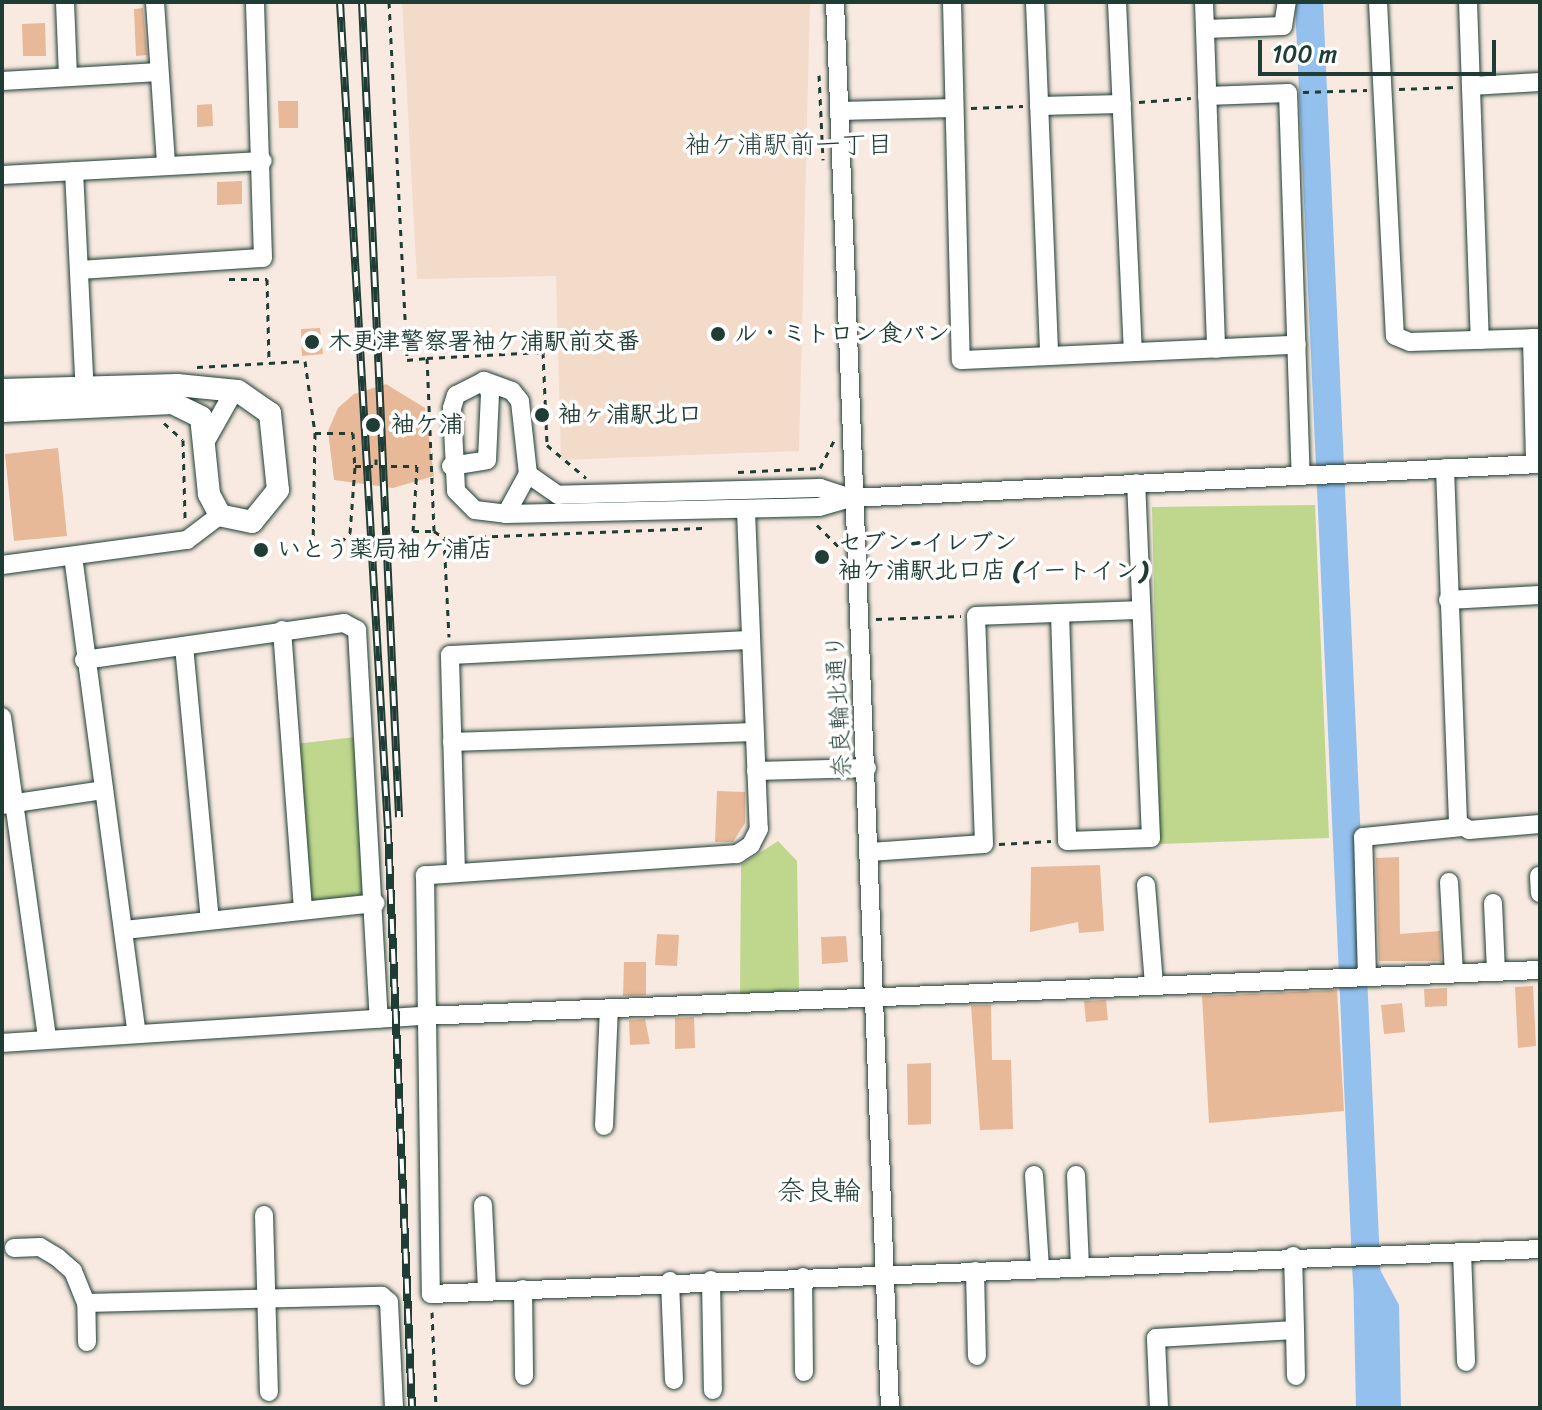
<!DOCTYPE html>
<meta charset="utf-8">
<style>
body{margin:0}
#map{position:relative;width:1542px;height:1410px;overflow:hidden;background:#f8eae0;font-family:Sriracha,"Klee One",sans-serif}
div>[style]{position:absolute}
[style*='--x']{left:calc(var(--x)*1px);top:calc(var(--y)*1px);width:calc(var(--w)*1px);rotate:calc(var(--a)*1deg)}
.built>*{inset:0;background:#f3dbca}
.green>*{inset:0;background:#bed78d}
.water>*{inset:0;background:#94c0ee}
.river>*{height:28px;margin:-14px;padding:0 14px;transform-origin:14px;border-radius:14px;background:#94c0ee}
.building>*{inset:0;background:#e8b998}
.path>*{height:3px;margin-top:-1.5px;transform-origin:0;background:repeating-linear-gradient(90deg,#1f3d34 0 6px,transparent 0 12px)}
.roads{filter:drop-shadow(0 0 2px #1f3d34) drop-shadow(0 0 2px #1f3d34)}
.minor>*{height:18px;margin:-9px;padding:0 9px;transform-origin:9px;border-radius:9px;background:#fff}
.major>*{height:22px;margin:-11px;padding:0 11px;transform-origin:11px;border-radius:11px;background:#fff}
.rail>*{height:8px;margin-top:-4px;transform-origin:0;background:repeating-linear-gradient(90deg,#fff 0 15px,#1f3d34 0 30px);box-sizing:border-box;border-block:2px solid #1f3d34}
.path-bridge>*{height:3px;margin-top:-1.5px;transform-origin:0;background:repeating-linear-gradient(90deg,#1f3d34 0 6px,transparent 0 12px)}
.dots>*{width:22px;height:22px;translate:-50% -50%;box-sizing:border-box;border:4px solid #fff;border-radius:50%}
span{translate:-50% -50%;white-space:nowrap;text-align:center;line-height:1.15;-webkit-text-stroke:7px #fff;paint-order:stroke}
.poi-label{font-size:24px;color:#1f3d34;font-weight:700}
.left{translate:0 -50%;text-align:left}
.street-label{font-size:24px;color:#1f3d34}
.neighbourhood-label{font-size:26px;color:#1f3d34}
.quarter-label{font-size:28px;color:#1f3d34}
.frame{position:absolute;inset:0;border:4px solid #1f3d34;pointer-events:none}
.scale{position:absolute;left:1258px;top:40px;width:238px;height:36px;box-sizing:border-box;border:4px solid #1f3d34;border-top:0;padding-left:10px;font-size:24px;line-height:28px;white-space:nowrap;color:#1f3d34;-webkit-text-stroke:6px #fff;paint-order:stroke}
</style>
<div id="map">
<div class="built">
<i style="clip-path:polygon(402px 2px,810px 2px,799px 451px,561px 460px,556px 276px,417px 279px)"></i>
</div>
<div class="green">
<i style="clip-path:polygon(1315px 505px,1329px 838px,1160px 844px,1152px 507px)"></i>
<i style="clip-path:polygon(364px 736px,376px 903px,303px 910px,287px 745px)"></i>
<i style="clip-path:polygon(778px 841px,797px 861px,799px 990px,740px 995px,741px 865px)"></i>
</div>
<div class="water">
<i style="clip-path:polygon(1377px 1264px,1399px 1305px,1401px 1408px,1356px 1408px,1353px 1266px)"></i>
</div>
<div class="river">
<i style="--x:1309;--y:2;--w:1283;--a:87.41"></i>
</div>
<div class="building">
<i style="clip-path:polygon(143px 8px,147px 55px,136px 56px,134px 9px)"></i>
<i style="clip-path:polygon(45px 23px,46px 56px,23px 56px,22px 24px)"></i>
<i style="clip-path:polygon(278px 101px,298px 101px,298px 128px,279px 128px)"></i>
<i style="clip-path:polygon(212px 104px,213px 126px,197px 127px,197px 105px)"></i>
<i style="clip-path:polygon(242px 181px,242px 204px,217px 205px,217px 182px)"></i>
<i style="clip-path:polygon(320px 328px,323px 354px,302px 356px,301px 329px)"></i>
<i style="clip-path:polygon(386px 384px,425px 408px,434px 476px,393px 488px,334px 480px,328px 431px,338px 408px,354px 394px)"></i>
<i style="clip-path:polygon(58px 448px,67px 536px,14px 541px,5px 454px)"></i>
<i style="clip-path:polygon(717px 791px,745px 792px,745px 823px,733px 842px,715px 842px)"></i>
<i style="clip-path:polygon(1399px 857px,1400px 934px,1440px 931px,1441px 961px,1379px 961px,1376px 858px)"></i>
<i style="clip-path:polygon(1100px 865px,1104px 931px,1079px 933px,1078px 922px,1030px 932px,1031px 867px)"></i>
<i style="clip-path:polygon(657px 934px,679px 935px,677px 966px,655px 965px)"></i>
<i style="clip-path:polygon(846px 936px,848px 962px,822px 964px,821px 937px)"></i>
<i style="clip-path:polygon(624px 962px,646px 962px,646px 995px,623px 996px)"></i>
<i style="clip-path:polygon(1533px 986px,1536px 1046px,1518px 1048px,1515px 987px)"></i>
<i style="clip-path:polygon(1447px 988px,1447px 1006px,1425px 1007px,1424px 989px)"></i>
<i style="clip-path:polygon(1337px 990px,1344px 1111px,1209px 1123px,1202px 996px)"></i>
<i style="clip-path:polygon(1106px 1000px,1108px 1020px,1086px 1022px,1084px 1001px)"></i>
<i style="clip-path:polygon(1402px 1003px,1405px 1032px,1384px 1034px,1381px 1005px)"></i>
<i style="clip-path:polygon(971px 1005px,991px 1005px,992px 1060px,1011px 1060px,1013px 1129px,980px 1130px)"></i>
<i style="clip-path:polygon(694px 1017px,695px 1048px,675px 1049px,675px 1018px)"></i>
<i style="clip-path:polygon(645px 1019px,650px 1044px,630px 1045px,629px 1020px)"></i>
<i style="clip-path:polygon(931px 1063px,931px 1124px,908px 1125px,907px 1064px)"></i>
</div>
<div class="path">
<i style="--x:389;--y:2;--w:358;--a:87.1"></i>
<i style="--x:407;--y:360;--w:20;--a:-6"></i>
<i style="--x:819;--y:75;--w:85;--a:87.3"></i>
<i style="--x:1399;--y:89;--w:56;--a:-2"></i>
<i style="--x:1303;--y:92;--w:64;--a:-1.8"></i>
<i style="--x:1139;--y:102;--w:52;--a:-4.4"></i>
<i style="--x:971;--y:108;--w:52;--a:-2.2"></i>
<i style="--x:229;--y:279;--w:38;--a:0"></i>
<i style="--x:267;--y:279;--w:84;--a:88.6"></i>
<i style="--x:197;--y:367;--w:108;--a:-3.2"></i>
<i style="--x:305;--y:361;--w:73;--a:82.1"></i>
<i style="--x:315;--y:433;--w:112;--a:91"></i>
<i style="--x:164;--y:423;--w:25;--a:42"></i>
<i style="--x:183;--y:440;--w:79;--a:88.5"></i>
<i style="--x:315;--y:433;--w:38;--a:0"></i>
<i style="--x:376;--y:459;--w:8;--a:90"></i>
<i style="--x:417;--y:466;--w:65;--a:93.5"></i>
<i style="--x:413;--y:531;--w:21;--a:0"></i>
<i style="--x:434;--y:531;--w:173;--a:-92.3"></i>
<i style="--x:427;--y:358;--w:116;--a:-3"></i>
<i style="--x:543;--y:352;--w:93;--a:87.5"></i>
<i style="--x:547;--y:445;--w:51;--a:40.2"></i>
<i style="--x:738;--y:472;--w:82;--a:-2.8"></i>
<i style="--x:820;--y:468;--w:33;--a:-63"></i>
<i style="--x:817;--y:525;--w:31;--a:45"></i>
<i style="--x:434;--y:531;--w:12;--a:35"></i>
<i style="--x:444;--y:538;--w:99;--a:87.1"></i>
<i style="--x:444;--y:538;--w:264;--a:-2.2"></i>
<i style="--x:341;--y:542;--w:13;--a:-45"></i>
<i style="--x:350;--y:533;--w:67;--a:-85.7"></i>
<i style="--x:876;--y:619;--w:85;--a:-2"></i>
<i style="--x:999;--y:844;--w:52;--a:-3.3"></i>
<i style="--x:432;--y:1312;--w:96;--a:87.6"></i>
</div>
<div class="roads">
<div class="minor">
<i style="--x:65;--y:2;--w:75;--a:87.7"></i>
<i style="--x:155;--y:2;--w:163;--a:86.1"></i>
<i style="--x:835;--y:2;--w:1407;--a:87.76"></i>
<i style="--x:952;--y:2;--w:358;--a:88.6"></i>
<i style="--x:961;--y:360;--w:336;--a:-2.6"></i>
<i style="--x:1035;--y:2;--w:354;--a:87.7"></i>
<i style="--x:1117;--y:2;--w:350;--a:87.4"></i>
<i style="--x:1204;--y:2;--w:347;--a:88"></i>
<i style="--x:1378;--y:2;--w:334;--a:87.1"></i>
<i style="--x:1395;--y:336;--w:16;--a:22"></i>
<i style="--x:1410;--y:342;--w:130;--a:-1.8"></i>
<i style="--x:1468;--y:2;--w:338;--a:88"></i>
<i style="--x:1206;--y:29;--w:77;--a:-2.2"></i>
<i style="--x:1283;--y:26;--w:24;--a:-81"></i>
<i style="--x:2;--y:81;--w:157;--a:-3.3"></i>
<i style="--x:1471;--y:86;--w:69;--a:-3.3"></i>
<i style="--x:1207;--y:96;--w:81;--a:-2.1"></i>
<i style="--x:1288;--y:93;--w:382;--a:88.1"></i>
<i style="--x:1039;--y:106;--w:83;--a:-1.4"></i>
<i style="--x:840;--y:111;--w:114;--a:-1.5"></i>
<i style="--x:74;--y:171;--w:229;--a:87.2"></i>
<i style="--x:2;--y:175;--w:261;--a:-3.1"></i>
<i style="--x:81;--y:270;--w:182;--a:-3.8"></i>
<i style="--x:263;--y:258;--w:256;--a:-91.8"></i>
<i style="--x:1532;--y:338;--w:126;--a:88.6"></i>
<i style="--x:207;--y:439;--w:55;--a:-60.6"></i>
<i style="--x:451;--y:466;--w:36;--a:-9"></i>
<i style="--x:487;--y:460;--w:67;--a:-87.4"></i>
<i style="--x:490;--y:393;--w:13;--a:-117"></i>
<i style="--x:1445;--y:468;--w:355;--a:87.9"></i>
<i style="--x:1458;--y:823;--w:13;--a:32"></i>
<i style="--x:1469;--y:830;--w:71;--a:-4.8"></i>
<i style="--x:851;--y:498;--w:33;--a:-162"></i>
<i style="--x:820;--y:488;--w:262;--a:178.5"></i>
<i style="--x:558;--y:495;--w:37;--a:-145"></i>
<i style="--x:528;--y:474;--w:73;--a:-96.3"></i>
<i style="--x:520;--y:401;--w:13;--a:-129"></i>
<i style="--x:512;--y:391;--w:30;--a:-160"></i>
<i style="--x:484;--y:381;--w:31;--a:153"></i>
<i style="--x:456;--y:395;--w:14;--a:107"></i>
<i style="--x:452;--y:408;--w:83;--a:87.2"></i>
<i style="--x:456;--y:491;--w:27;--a:45"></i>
<i style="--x:475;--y:510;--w:31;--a:7"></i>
<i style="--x:506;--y:514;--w:313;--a:-1.3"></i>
<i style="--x:819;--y:507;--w:33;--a:-16"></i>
<i style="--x:851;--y:498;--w:690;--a:-2.83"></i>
<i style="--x:746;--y:511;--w:318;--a:87.7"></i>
<i style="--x:759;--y:829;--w:18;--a:117"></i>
<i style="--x:751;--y:845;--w:17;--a:147"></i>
<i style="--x:737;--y:854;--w:313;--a:176.1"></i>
<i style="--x:425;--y:875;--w:419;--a:89.2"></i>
<i style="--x:431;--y:1294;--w:1110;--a:-2.32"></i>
<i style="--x:506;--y:514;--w:46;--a:-61.2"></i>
<i style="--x:73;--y:556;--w:479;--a:82.4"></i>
<i style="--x:2;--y:565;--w:187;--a:-7.7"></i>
<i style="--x:187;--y:540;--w:41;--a:-37.1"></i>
<i style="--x:1448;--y:600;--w:92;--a:-3.1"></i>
<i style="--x:1060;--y:613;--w:228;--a:88.2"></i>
<i style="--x:1067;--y:841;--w:84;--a:-2"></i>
<i style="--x:1151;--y:838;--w:355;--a:-92.4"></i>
<i style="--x:282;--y:630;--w:281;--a:85.7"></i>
<i style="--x:184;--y:646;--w:275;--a:84.6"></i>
<i style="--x:84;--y:660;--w:263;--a:-8.1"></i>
<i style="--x:344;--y:623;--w:15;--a:28"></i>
<i style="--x:357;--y:630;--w:389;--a:86.8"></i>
<i style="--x:2;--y:717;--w:324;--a:82"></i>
<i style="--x:452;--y:742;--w:302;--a:-1.9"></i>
<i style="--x:756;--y:771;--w:111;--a:-1.5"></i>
<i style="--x:2;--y:805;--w:103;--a:-8.4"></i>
<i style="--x:870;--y:852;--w:114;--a:-4"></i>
<i style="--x:984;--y:844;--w:228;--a:-92"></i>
<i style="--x:976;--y:616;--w:165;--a:-2.1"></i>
<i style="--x:456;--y:873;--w:218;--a:-91.6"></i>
<i style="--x:450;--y:655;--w:299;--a:-2.9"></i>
<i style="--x:1539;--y:876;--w:17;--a:87"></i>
<i style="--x:1449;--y:882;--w:91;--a:86.9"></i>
<i style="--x:1146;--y:885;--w:99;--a:85.4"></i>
<i style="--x:1493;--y:903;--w:69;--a:87.5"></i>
<i style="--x:124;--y:930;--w:253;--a:-6.1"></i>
<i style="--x:1367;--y:977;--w:140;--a:-91.6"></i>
<i style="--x:1363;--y:837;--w:101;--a:-5.7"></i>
<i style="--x:2;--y:1043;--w:422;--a:-3.7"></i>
<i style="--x:423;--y:1016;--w:1118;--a:-2.36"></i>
<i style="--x:604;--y:1126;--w:118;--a:-87.6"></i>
<i style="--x:1034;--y:1175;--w:93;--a:86.3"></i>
<i style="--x:1076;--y:1175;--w:91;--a:87.5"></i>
<i style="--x:483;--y:1205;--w:86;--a:87.3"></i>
<i style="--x:264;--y:1215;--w:177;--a:88.4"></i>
<i style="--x:14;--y:1248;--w:26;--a:-2"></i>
<i style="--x:40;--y:1247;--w:21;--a:31"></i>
<i style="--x:58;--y:1258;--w:20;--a:41"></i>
<i style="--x:73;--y:1271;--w:35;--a:68"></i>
<i style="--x:1462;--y:1252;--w:110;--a:87.9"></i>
<i style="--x:975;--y:1271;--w:85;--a:88.7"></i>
<i style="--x:803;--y:1277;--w:95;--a:89.4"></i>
<i style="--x:711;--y:1280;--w:110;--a:89"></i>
<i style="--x:670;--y:1281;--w:99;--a:87.7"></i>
<i style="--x:523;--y:1289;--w:87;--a:89.3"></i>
<i style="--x:1295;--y:1330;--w:46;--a:88.8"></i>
<i style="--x:87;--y:1342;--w:39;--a:-91"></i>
<i style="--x:86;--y:1303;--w:296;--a:-1.4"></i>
<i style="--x:382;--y:1296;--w:9;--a:41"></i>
<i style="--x:389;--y:1302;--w:106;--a:87.3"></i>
<i style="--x:1159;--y:1408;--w:70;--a:-92.5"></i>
<i style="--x:1156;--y:1338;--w:139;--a:-3.3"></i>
<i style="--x:1295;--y:1330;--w:74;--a:-91.5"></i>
</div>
<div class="major">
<i style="--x:2;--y:390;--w:175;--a:-1.6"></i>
<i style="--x:177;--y:385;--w:61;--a:5.6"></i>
<i style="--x:238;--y:391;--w:39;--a:35"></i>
<i style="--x:270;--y:413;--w:77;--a:84.1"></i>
<i style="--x:278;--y:490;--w:41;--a:129.1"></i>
<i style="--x:252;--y:522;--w:33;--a:-168"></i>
<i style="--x:220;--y:515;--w:24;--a:-118"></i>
<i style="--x:209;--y:494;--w:77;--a:-95.9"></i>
<i style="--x:201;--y:417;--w:32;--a:-154"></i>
<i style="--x:172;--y:403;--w:170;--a:177.3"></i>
</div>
</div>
<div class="rail">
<i style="--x:340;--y:2;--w:828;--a:86.68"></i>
<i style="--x:388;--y:829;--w:579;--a:87.63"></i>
<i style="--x:362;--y:2;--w:816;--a:87.4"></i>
</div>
<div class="path-bridge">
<i style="--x:353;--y:433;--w:33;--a:87"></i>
<i style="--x:355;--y:466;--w:62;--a:0"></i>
</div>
<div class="dots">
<i style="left:718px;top:334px;background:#1f3d34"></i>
<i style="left:312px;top:342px;background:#1f3d34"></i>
<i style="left:542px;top:415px;background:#1f3d34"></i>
<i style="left:373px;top:425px;background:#1f3d34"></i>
<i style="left:261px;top:550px;background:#1f3d34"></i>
<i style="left:822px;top:557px;background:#1f3d34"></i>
</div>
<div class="poi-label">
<span class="left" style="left:734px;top:334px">ル・ミトロン食パン</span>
<span class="left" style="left:328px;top:342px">木更津警察署袖ケ浦駅前交番</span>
<span class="left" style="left:558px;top:415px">袖ヶ浦駅北口</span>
<span class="left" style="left:391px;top:425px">袖ケ浦</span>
<span class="left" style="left:838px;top:557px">セブン-イレブン<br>袖ケ浦駅北口店 (イートイン)</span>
<span class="left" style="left:277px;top:550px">いとう薬局袖ケ浦店</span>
</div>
<div class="street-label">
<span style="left:839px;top:706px;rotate:-93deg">奈良輪北通り</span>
</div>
<div class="neighbourhood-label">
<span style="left:789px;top:145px">袖ケ浦駅前一丁目</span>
</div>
<div class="quarter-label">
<span style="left:819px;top:1191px">奈良輪</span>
</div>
<div class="frame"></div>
<div class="scale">100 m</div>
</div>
